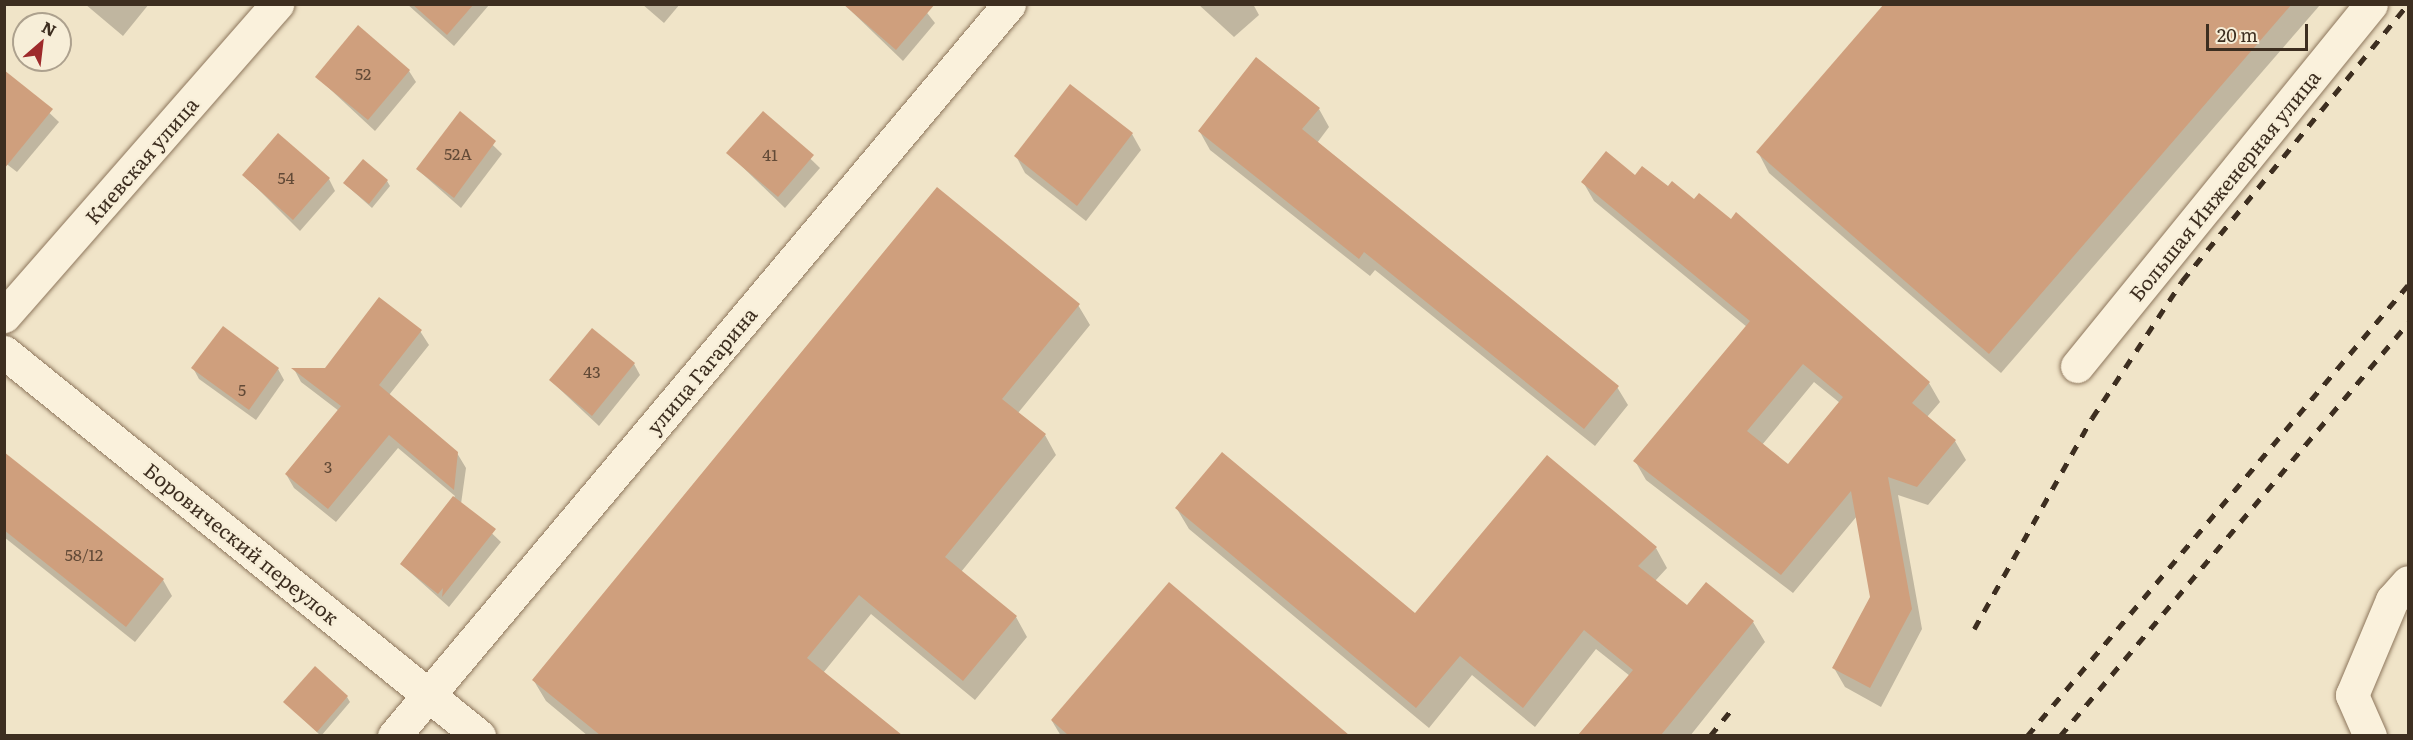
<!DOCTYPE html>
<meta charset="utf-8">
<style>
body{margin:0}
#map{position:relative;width:2413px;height:740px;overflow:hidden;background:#f0e4c8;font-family:Literata,serif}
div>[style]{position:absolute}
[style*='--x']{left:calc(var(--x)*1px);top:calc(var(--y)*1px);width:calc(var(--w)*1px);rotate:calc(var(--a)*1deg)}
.shadow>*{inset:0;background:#0003}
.building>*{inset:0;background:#cf9f7d}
.roads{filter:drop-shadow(0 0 2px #8d765c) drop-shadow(0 0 2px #8d765c)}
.minor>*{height:33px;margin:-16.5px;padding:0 16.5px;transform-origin:16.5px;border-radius:16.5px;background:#faf1dc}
.tertiary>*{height:33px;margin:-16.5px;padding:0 16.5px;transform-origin:16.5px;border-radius:16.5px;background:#faf1dc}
.rail>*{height:4.5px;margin-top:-2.25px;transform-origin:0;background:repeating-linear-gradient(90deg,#3d2e20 0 10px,transparent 0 20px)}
span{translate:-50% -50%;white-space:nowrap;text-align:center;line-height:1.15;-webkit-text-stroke:4.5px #f7eed8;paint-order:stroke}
.number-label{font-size:16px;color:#624a37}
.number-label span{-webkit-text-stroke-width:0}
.street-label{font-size:20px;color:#3d2e20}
.frame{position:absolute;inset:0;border:6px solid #3d2e20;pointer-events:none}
.north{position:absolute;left:12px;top:12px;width:60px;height:60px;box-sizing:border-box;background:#f7eed8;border:2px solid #ada18e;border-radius:50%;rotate:28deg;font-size:16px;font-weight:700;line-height:24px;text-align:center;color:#3d2e20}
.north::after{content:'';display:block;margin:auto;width:21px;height:27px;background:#9e2a2b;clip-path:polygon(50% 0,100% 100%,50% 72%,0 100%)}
.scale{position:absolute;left:2206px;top:24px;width:102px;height:27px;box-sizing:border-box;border:3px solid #3d2e20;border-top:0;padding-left:8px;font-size:18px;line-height:21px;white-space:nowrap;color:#3d2e20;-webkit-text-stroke:4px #f7eed8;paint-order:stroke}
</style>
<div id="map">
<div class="shadow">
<i style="clip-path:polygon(85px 4px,149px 4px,123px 36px)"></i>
<i style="clip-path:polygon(407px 4px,489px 4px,489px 5px,454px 46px)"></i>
<i style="clip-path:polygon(642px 4px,680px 4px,664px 23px)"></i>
<i style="clip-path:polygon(920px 4px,935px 23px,903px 61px,846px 6px)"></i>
<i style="clip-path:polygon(1198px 4px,1253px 4px,1259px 15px,1234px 37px)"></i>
<i style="clip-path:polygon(1886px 4px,2320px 4px,2320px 5px,2001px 373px,1769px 173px,1758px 152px)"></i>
<i style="clip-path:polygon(409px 71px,416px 82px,375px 131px,317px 77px)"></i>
<i style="clip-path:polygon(10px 76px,59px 122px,17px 172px,4px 162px)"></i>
<i style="clip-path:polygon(1319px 109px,1329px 127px,1317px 143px,1617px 387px,1628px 405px,1595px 446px,1375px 270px,1370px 276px,1210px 150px,1200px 132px)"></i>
<i style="clip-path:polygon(460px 113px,502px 154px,461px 208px,418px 170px)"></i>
<i style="clip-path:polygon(763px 113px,820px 168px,785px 208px,728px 153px)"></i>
<i style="clip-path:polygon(1132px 134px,1141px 150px,1086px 221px,1025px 173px,1016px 156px)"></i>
<i style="clip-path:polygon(244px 175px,329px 179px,335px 191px,300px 231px)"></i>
<i style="clip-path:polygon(evenodd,1635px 178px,1929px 383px,1940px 402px,1927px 417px,1955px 441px,1966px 460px,1928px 505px,1898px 495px,1922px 629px,1881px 707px,1845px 687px,1834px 668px,1872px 597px,1857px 516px,1793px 593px,1646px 480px,1635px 461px,1747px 327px,1594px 201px,1583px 182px,1635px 178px,1814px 382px,1840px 403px,1788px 466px,1762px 445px,1814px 382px)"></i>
<i style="clip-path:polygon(387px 181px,390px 186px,372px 208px,345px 184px)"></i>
<i style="clip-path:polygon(1078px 305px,1090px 325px,1018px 413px,1045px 435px,1056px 455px,961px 572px,1016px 617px,1027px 637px,975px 700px,871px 614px,823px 673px,899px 736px,588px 736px,546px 701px,534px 681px)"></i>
<i style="clip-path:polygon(420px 331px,429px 345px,389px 395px,457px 453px,466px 468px,461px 504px,501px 542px,449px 607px,401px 564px,455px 496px,398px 448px,336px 522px,294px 488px,286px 474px,339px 411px,301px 382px,294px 369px,326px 369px)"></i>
<i style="clip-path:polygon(634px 364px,640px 375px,599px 426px,550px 380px)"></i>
<i style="clip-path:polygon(193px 368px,278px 369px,284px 380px,256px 420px,199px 379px)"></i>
<i style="clip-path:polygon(4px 465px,163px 580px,172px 596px,135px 642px,4px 537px)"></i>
<i style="clip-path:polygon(1177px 509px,1415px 615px,1656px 548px,1667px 568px,1655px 581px,1688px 607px,1753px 622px,1765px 642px,1690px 736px,1580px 736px,1630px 676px,1596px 649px,1535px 727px,1472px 675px,1429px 728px,1189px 529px)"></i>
<i style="clip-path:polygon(1169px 584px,1346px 736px,1061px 736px,1052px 721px)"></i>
<i style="clip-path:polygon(347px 697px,350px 702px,321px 736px,285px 702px)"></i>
</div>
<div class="building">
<i style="clip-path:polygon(412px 4px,474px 4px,447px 35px)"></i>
<i style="clip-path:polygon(843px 4px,935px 4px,896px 50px)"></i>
<i style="clip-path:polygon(1884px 4px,2292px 4px,1989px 354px,1756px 152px)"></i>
<i style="clip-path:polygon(358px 25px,410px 70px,368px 120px,315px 77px)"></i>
<i style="clip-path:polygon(1256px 57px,1320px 108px,1302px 129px,1619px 386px,1584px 429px,1364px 252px,1359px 259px,1198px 131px)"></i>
<i style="clip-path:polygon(4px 70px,53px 109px,4px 169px)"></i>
<i style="clip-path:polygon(1070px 84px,1133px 133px,1077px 206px,1014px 156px)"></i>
<i style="clip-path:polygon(460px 111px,496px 141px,454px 198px,416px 169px)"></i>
<i style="clip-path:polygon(763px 111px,814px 155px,778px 197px,726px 153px)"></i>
<i style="clip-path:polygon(278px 133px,330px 178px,293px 220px,242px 175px)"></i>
<i style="clip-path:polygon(evenodd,1606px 151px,1635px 175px,1642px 166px,1668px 186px,1672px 181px,1694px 199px,1699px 193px,1731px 219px,1736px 212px,1930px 382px,1912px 403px,1956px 440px,1917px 487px,1888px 477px,1912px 609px,1870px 688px,1832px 668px,1870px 597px,1851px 491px,1781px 575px,1633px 461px,1750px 321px,1581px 182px,1606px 151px,1803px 364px,1843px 397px,1788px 464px,1747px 431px,1803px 364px)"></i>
<i style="clip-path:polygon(363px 159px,388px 180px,369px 204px,343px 183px)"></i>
<i style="clip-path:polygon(937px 187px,1080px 304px,1002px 399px,1046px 434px,945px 557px,1017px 616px,963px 681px,859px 595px,807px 658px,902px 735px,600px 735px,532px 680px)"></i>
<i style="clip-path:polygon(379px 297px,422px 330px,379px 385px,458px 452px,454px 490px,389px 435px,328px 509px,285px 474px,341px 406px,291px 368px,325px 368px)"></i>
<i style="clip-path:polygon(223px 326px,279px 368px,249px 410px,191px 368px)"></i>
<i style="clip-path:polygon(592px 328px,635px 363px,592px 416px,549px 380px)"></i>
<i style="clip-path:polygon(4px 452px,164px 579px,126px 627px,4px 530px)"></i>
<i style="clip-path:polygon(1222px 452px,1415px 613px,1547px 455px,1657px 547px,1638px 566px,1687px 605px,1706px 582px,1754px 621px,1661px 735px,1578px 735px,1633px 670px,1584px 630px,1523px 708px,1460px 656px,1416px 708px,1175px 508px)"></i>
<i style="clip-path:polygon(453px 496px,496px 529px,442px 597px,443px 588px,438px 594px,400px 564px)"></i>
<i style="clip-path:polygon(1169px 582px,1349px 735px,1068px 735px,1051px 720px)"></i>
<i style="clip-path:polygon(315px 666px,348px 696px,317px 732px,283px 702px)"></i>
</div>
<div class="roads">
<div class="minor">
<i style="--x:4;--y:316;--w:415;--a:-48.8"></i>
<i style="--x:4;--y:352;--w:611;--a:38.95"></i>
<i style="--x:2077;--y:366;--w:466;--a:-50.9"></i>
<i style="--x:2370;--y:736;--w:45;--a:-113.7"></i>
<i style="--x:2352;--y:695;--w:103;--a:-67.2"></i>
<i style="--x:2392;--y:600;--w:24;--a:-48"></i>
</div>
<div class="tertiary">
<i style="--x:394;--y:736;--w:956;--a:-49.96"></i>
</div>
</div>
<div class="rail">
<i style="--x:1974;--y:629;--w:242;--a:-60.8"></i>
<i style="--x:2092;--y:418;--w:164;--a:-56.7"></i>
<i style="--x:2182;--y:281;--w:357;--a:-50.8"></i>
<i style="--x:1710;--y:736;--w:35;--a:-51"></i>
<i style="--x:2027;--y:736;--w:590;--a:-49.81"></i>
<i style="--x:2060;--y:736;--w:540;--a:-49.88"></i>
</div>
<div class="number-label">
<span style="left:363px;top:73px">52</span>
<span style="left:458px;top:153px">52А</span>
<span style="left:770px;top:154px">41</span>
<span style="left:286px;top:177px">54</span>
<span style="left:592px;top:371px">43</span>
<span style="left:242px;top:389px">5</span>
<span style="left:328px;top:466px">3</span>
<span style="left:84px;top:554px">58/12</span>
</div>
<div class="street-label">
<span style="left:141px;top:160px;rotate:-49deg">Киевская улица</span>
<span style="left:2224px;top:185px;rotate:-51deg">Большая Инженерная улица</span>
<span style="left:701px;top:370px;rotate:-50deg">улица Гагарина</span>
<span style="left:242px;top:543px;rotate:39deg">Боровический переулок</span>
</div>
<div class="frame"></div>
<div class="north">N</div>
<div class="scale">20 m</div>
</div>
